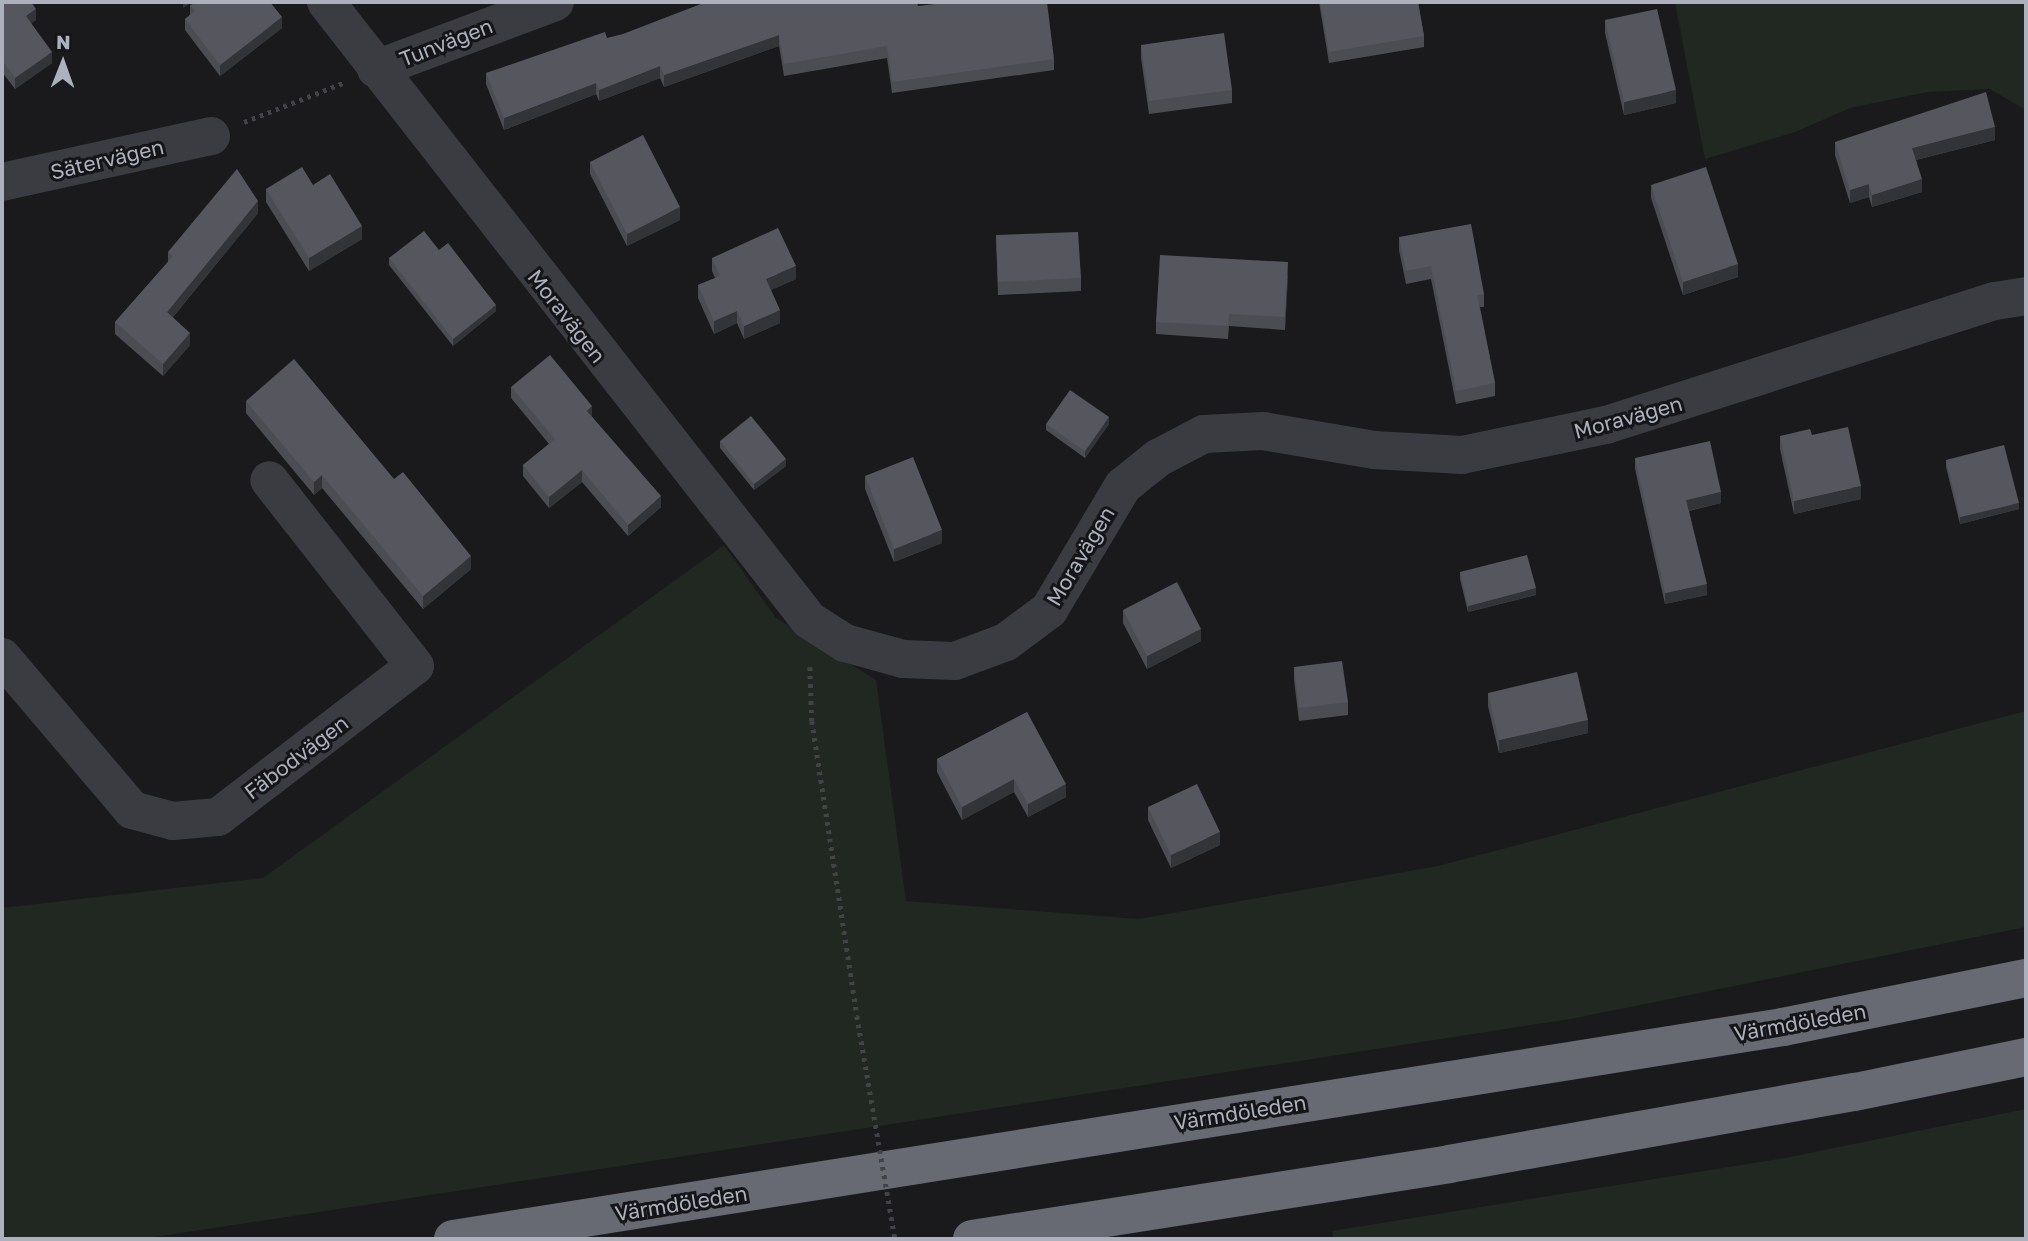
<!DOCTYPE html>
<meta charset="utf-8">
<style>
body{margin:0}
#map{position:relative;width:2028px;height:1241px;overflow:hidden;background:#1a1a1d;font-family:"Golos Text",sans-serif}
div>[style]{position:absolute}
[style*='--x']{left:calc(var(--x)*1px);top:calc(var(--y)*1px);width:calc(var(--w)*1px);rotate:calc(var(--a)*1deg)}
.green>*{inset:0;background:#202821}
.path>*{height:4.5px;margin-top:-2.25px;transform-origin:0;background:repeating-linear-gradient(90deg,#414349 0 3.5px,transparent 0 8.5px)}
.minor>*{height:38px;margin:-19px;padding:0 19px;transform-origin:19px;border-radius:19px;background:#3b3c42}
.motorway>*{height:38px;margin:-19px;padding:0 19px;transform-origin:19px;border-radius:19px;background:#676a73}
.path-bridge>*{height:4.5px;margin-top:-2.25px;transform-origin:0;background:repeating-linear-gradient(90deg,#414349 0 3.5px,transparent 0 8.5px)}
.wall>*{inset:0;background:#4b4d52}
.shaded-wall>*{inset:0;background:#333438}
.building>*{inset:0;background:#56575e}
span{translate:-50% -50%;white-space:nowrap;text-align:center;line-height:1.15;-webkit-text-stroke:6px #151518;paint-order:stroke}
.street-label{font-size:21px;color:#acb1bd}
.frame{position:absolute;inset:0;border:4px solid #acb1bd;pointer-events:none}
.north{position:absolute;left:28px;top:28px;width:70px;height:70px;-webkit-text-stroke:5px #151518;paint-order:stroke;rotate:1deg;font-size:19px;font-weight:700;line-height:28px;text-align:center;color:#acb1bd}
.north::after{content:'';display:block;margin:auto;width:24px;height:32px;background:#acb1bd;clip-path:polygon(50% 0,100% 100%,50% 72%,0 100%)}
</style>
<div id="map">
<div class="green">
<i style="clip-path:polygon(1675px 2px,2026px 2px,2026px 110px,1990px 89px,1927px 92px,1850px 108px,1795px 132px,1705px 159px)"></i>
<i style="clip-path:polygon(724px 545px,776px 618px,876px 680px,906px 901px,1139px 919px,1438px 866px,2026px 711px,2026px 927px,1570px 1019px,607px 1168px,142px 1239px,2px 1239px,2px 908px,263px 878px)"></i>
<i style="clip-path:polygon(2026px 1109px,2026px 1239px,1333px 1239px,1332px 1231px,1785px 1158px)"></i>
</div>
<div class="path">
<i style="--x:244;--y:122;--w:106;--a:-21.5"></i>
<i style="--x:810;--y:667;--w:54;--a:87.9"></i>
<i style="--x:812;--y:721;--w:298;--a:81.3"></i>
</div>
<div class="minor">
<i style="--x:326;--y:2;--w:784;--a:51.99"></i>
<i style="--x:809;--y:620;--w:43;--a:32.6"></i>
<i style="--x:845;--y:643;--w:60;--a:15.4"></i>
<i style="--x:903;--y:659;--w:52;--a:2.2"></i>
<i style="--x:955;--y:661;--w:54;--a:-20.4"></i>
<i style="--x:1006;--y:642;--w:54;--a:-36.7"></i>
<i style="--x:1049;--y:610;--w:144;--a:-59.2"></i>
<i style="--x:1123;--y:486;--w:45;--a:-38.7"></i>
<i style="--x:1158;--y:458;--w:52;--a:-27.6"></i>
<i style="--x:1204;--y:434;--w:59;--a:-2.9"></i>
<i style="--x:1263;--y:431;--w:113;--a:9.7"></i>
<i style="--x:1374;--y:450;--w:88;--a:3.3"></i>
<i style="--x:1462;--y:455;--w:147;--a:-11.8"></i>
<i style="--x:1606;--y:425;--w:408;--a:-17.7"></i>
<i style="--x:1995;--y:301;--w:31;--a:-9"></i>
<i style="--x:376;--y:69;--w:191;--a:-20.5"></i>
<i style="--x:2;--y:182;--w:214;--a:-12.4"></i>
<i style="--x:2;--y:657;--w:201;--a:49.6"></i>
<i style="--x:132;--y:810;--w:42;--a:15"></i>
<i style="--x:173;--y:821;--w:45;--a:-5.1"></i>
<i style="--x:218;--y:817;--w:248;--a:-37.5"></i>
<i style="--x:415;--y:666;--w:236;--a:-128.1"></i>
</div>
<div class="motorway">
<i style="--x:453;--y:1239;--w:1347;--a:-9.06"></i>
<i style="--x:1783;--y:1027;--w:248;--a:-11.4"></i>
<i style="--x:972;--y:1239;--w:483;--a:-8.9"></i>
<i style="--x:1449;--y:1164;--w:412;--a:-10.1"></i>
<i style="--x:1855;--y:1092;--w:175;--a:-11.6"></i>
</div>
<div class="path-bridge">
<i style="--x:857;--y:1016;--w:226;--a:80.3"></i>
</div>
<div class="wall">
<i style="clip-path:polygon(2px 2px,36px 20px,31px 23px,52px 63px,15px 89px,2px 72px)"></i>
<i style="clip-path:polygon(1319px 2px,1418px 2px,1424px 36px,1424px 47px,1329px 63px)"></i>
<i style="clip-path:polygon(190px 5px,282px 28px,220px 76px,185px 30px,185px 19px,190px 15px)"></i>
<i style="clip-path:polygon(918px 6px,1054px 59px,1054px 70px,892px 93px,887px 58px,784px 76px,779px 46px,664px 87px,660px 78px,599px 101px,596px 94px,504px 130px,486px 84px,486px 73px,607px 38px)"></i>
<i style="clip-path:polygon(1605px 20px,1676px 103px,1624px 115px,1605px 33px)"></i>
<i style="clip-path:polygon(1141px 45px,1232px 90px,1232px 103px,1149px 114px,1141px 58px)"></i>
<i style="clip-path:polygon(1995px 140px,1916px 160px,1922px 192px,1872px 207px,1869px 197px,1850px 203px,1835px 155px,1835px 142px)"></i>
<i style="clip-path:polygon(590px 162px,680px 220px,627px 246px,590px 174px)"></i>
<i style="clip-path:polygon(313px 185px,362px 239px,309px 271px,266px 202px,266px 189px)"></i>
<i style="clip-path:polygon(1651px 185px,1738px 277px,1683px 295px,1651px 198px)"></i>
<i style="clip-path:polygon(258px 213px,173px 317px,190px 345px,163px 376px,115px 334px,115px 322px,168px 262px,168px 252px)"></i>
<i style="clip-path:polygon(996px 235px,1081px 278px,1081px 291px,998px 295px)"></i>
<i style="clip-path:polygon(1399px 237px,1484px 294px,1484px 307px,1480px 307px,1495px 383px,1495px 396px,1456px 404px,1431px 279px,1406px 284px,1399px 250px)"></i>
<i style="clip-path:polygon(439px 250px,496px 311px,453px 346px,389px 265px,389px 258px)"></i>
<i style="clip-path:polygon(712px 258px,796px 279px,771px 290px,780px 323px,744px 339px,737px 323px,714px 334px,698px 298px,698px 285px,715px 278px,712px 271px)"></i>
<i style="clip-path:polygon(1288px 275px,1285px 330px,1229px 326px,1228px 339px,1156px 334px,1156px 322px)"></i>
<i style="clip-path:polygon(511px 387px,592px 417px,661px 507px,628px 536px,582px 482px,549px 508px,523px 476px,523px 465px,549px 444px,511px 398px)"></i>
<i style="clip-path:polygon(246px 401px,394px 479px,471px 569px,423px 609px,322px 488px,314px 495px,246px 413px)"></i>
<i style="clip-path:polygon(1046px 424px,1109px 424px,1085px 458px,1046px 430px)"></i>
<i style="clip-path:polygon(1812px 435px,1861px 499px,1794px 514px,1780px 449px,1780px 436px)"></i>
<i style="clip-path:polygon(720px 441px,786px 466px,754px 490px,720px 448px)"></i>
<i style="clip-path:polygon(1635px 458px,1721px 503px,1689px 511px,1707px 595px,1665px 604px,1635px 469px)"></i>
<i style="clip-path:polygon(1946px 460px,2019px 509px,1960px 524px,1946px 467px)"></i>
<i style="clip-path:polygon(865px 476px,942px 543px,894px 562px,865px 489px)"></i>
<i style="clip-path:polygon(1460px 572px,1536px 595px,1468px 612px,1460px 579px)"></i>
<i style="clip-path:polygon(1123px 610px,1201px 641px,1147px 669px,1123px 623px)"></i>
<i style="clip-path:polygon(1294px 667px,1348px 702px,1348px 715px,1299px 721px,1294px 680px)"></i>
<i style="clip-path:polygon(1488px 693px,1588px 733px,1499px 753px,1488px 706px)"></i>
<i style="clip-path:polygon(1027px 712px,1066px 797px,1028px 817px,1014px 792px,962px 820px,937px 772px,937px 759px)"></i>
<i style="clip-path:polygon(1148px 807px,1220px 845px,1171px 868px,1148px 820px)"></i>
</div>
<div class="shaded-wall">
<i style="clip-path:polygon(183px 2px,193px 2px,183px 8px)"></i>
<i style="clip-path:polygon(36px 9px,36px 20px,26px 27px,26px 16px)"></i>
<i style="clip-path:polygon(282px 17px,282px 28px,220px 76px,220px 65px)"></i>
<i style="clip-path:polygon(779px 35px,779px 46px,664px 87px,664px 75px)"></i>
<i style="clip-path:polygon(52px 52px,52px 63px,15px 89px,15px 78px)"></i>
<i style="clip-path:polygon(660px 66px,660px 78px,599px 101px,599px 90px)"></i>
<i style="clip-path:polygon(596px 83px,596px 94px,504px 130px,504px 118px)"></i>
<i style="clip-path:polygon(1676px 90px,1676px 103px,1624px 115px,1624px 102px)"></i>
<i style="clip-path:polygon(1995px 127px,1995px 140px,1912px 161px,1912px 148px)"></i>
<i style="clip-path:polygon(1922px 179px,1922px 192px,1872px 207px,1872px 195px)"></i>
<i style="clip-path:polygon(1869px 184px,1869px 197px,1850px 203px,1850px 190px)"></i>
<i style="clip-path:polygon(258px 201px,258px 213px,167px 324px,167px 312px)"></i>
<i style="clip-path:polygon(680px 207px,680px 220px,627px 246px,627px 234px)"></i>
<i style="clip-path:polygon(362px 226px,362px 239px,309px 271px,309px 258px)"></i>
<i style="clip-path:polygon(1288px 262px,1288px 275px,1285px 330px,1285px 317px)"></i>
<i style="clip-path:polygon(1738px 264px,1738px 277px,1683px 295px,1683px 282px)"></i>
<i style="clip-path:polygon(796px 266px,796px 279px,766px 292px,766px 279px)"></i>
<i style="clip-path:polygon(496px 305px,496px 311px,453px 346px,453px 339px)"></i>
<i style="clip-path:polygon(780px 310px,780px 323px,744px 339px,744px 326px)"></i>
<i style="clip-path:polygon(737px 311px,737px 323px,714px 334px,714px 321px)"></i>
<i style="clip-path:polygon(190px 333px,190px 345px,163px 376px,163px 364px)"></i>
<i style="clip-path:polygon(592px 406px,592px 417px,587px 411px)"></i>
<i style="clip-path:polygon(1109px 417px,1109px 424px,1085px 458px,1085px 451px)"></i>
<i style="clip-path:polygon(786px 459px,786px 466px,754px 490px,754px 484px)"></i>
<i style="clip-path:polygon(582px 470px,582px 482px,549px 508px,549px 497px)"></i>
<i style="clip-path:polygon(322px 475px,322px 488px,314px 495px,314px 482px)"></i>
<i style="clip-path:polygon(1861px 486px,1861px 499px,1794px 514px,1794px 501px)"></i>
<i style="clip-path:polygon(1721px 492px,1721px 503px,1686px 511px,1686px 500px)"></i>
<i style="clip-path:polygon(661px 496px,661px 507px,628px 536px,628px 525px)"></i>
<i style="clip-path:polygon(2019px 503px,2019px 509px,1960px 524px,1960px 517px)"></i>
<i style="clip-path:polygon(942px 530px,942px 543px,894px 562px,894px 549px)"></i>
<i style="clip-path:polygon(471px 556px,471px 569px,423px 609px,423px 596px)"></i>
<i style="clip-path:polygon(1707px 584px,1707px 595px,1665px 604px,1665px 593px)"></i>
<i style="clip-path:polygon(1536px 588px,1536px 595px,1468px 612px,1468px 606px)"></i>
<i style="clip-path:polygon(1201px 629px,1201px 641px,1147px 669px,1147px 656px)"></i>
<i style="clip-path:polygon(1588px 720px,1588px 733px,1499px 753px,1499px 740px)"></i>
<i style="clip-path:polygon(1014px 779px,1014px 792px,962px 820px,962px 807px)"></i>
<i style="clip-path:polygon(1066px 784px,1066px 797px,1028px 817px,1028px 804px)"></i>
<i style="clip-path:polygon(1220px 832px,1220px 845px,1171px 868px,1171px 855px)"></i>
</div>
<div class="building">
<i style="clip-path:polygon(2px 2px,31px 2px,36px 9px,26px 16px,52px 52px,15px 78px,2px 60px)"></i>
<i style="clip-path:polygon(199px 2px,270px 2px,282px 17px,220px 65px,185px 19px,195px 11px,190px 5px)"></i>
<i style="clip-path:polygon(706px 2px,917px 2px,918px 6px,952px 2px,1047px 2px,1054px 59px,892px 82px,887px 46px,784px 64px,779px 35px,664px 75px,660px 66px,599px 90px,596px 83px,504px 118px,486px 73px,605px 32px,607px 38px,623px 34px)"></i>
<i style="clip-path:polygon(1320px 2px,1418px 2px,1424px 36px,1329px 52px)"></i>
<i style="clip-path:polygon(1657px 9px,1676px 90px,1624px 102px,1605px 20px)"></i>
<i style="clip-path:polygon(1224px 33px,1232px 90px,1149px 101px,1141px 45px)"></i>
<i style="clip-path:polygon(1986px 92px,1995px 127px,1912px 148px,1922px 179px,1872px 195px,1869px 184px,1850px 190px,1835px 142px)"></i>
<i style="clip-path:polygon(643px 135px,680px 207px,627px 234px,590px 162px)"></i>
<i style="clip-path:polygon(302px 167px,313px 185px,330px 174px,362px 226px,309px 258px,266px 189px)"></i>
<i style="clip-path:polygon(1706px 167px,1738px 264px,1683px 282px,1651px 185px)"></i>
<i style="clip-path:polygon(237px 169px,258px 201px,167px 312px,190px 333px,163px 364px,115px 322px,173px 256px,168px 252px)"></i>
<i style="clip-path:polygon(1471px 224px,1484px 294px,1477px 295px,1495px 383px,1456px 391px,1431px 266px,1406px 271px,1399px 237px)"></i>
<i style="clip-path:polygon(778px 228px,796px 266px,766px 279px,780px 310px,744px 326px,737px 311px,714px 321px,698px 285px,720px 276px,712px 258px)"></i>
<i style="clip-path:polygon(424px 231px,439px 250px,448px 243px,496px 305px,453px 339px,389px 258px)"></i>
<i style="clip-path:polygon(1078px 232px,1081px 278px,998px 282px,996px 235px)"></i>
<i style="clip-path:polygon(1160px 255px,1288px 262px,1285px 317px,1229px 314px,1228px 326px,1156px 322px)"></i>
<i style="clip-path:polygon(550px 355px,592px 406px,587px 411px,661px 496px,628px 525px,582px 470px,549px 497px,523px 465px,555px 439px,511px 387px)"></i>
<i style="clip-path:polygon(294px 359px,394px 479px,403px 472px,471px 556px,423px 596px,322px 475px,314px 482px,246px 401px)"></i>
<i style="clip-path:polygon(1070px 390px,1109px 417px,1085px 451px,1046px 424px)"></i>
<i style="clip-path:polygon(751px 416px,786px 459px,754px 484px,720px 441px)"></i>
<i style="clip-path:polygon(1848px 427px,1861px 486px,1794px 501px,1780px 436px,1810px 429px,1812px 435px)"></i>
<i style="clip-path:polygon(1710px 441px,1721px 492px,1686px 500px,1707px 584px,1665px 593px,1635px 458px)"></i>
<i style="clip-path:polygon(2004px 445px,2019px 503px,1960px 517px,1946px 460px)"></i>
<i style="clip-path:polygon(913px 457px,942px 530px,894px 549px,865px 476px)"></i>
<i style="clip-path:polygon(1527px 555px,1536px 588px,1468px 606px,1460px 572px)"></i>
<i style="clip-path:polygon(1177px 582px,1201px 629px,1147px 656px,1123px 610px)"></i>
<i style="clip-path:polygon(1342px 661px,1348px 702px,1299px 708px,1294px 667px)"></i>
<i style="clip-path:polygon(1577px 672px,1588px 720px,1499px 740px,1488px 693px)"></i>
<i style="clip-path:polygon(1027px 712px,1066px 784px,1028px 804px,1014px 779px,962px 807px,937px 759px)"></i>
<i style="clip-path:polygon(1197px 784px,1220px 832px,1171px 855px,1148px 807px)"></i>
</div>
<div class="street-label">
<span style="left:446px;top:42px;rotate:-21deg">Tunvägen</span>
<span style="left:107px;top:159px;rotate:-13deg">Sätervägen</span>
<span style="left:567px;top:316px;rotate:52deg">Moravägen</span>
<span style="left:1628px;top:417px;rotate:-15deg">Moravägen</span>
<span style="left:1080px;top:556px;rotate:-59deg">Moravägen</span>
<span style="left:296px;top:757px;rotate:-37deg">Fäbodvägen</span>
<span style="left:1800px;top:1022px;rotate:-10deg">Värmdöleden</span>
<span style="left:1240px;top:1112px;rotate:-9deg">Värmdöleden</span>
<span style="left:681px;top:1203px;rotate:-9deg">Värmdöleden</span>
</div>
<div class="frame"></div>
<div class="north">N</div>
</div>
